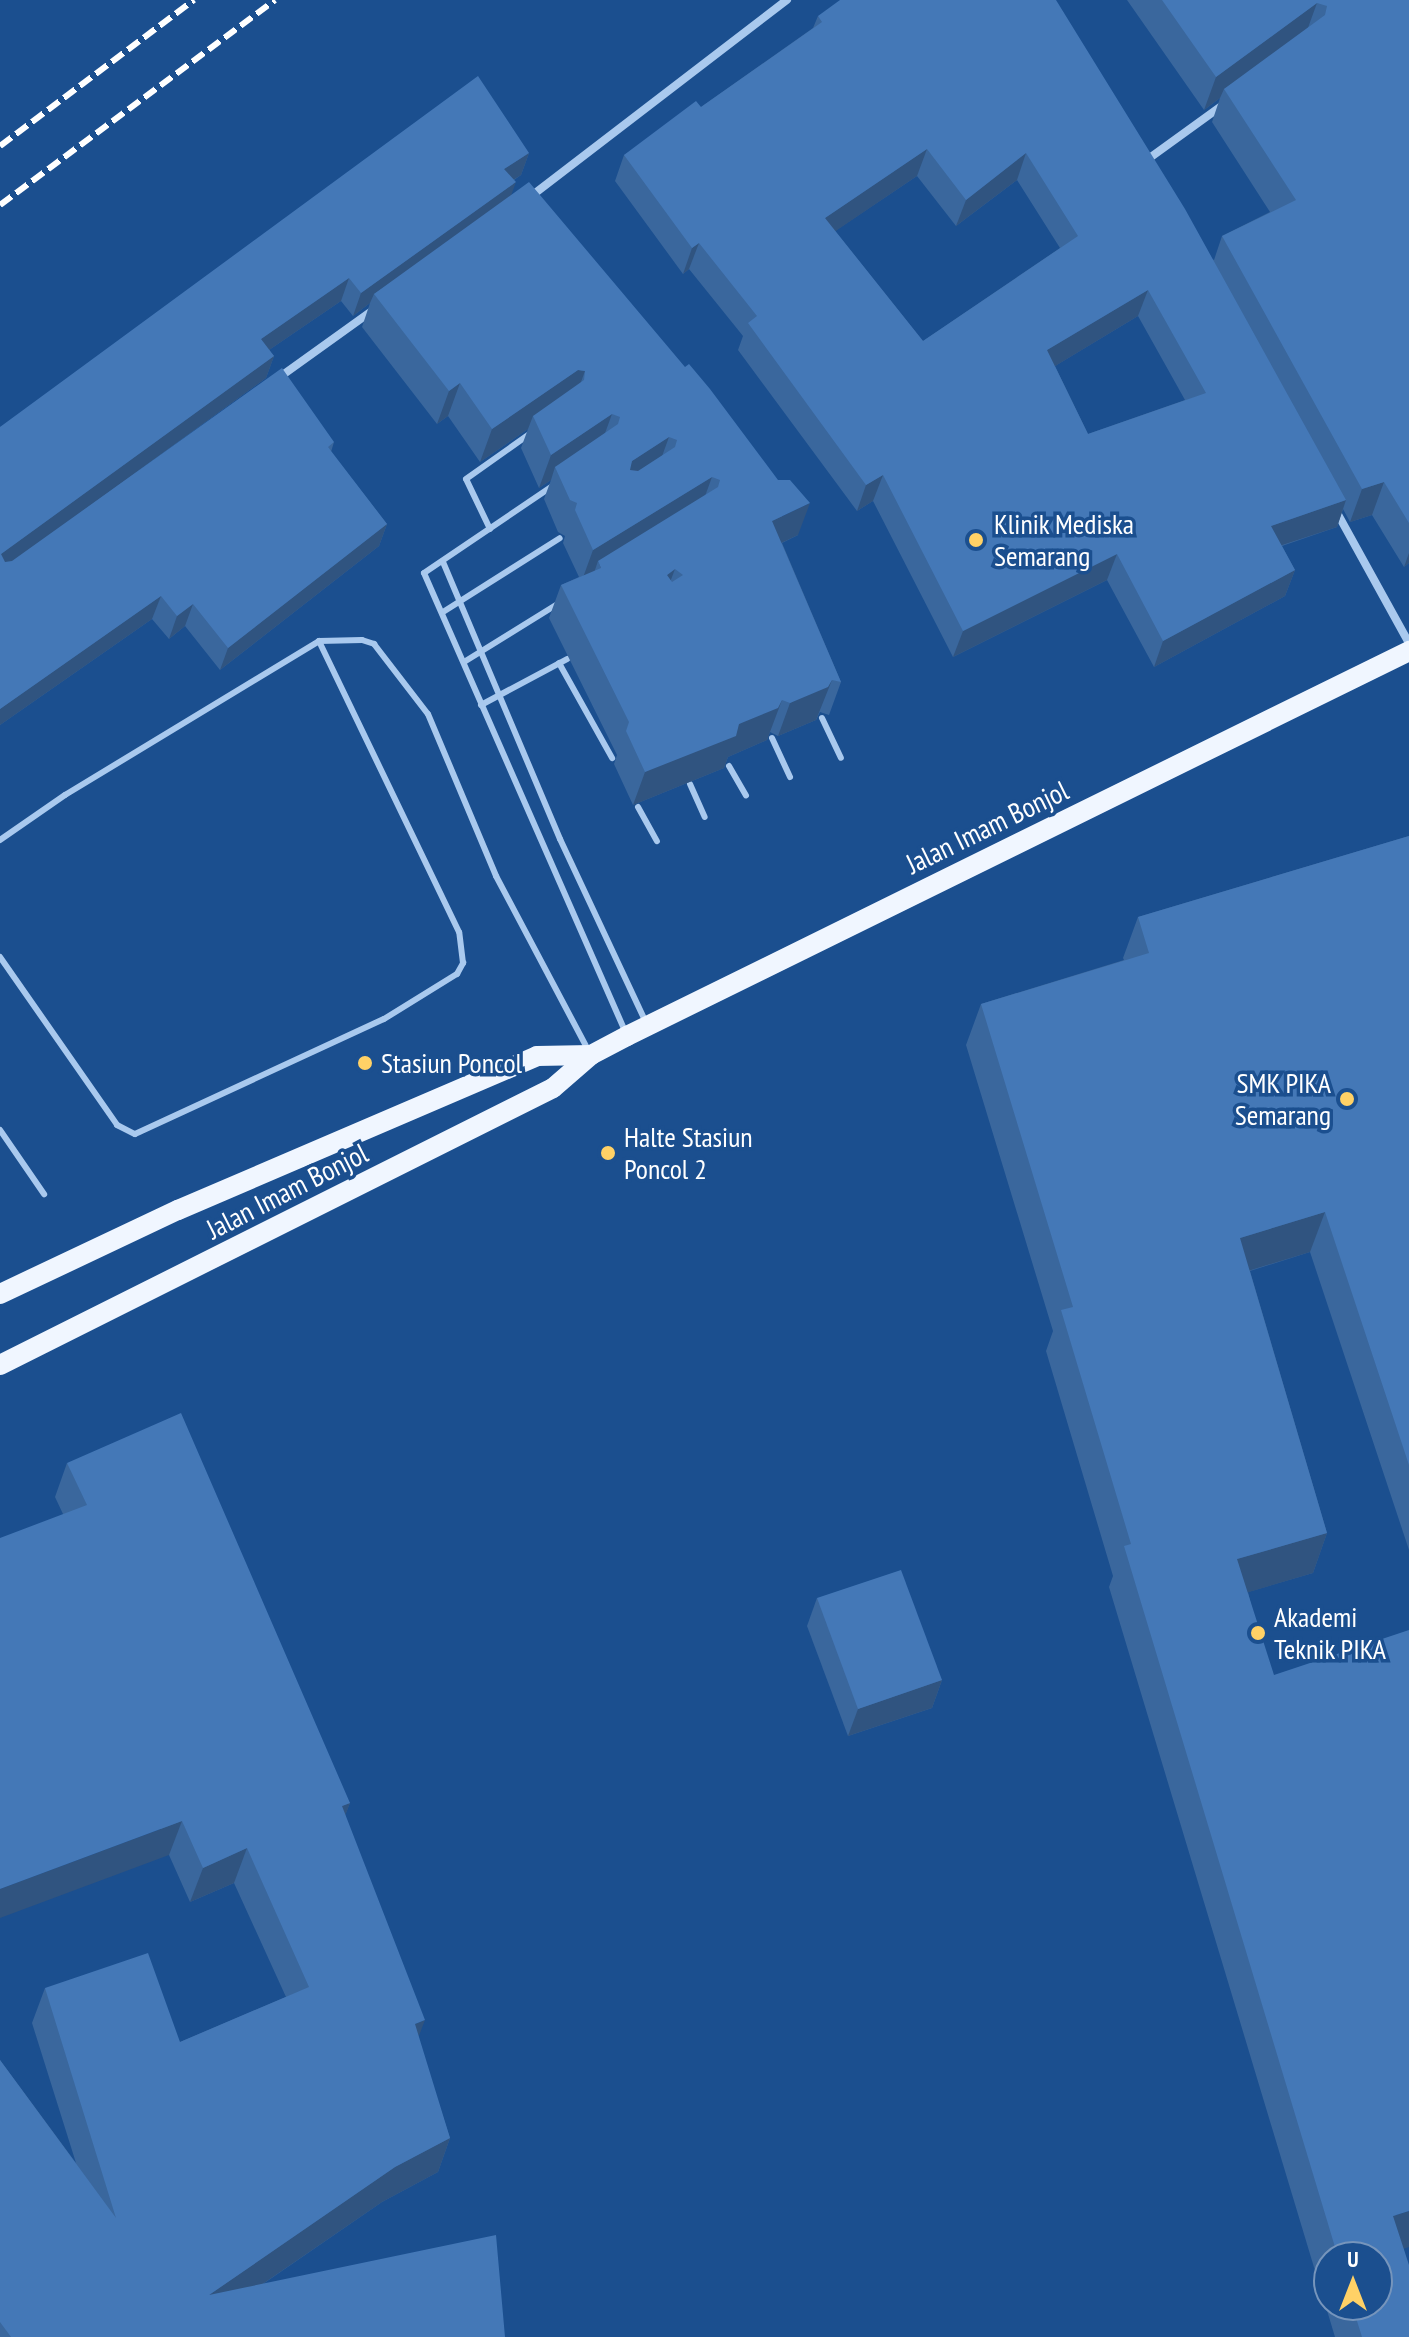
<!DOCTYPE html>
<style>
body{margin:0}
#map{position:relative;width:1409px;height:2337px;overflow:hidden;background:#1b4f8f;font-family:"PT Sans Narrow",sans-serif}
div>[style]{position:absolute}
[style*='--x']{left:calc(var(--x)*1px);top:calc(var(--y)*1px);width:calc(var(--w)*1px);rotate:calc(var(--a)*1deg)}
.service>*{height:6px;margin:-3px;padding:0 3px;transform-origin:3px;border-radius:3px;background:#a9c9ee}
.minor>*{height:8px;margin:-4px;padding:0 4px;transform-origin:4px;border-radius:4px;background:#a9c9ee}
.primary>*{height:20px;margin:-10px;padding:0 10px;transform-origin:10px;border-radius:10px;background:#f0f6ff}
.rail>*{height:6px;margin-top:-3px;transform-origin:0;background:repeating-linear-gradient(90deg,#fff 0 14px,transparent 0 20px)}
.wall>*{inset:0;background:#3a679d}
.shaded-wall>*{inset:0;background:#305480}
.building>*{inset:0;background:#4478b7}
.dots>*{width:22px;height:22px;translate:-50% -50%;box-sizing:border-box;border:4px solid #1b4f8f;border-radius:50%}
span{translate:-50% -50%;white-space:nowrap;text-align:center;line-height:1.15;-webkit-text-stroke:7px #1b4f8f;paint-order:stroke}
.poi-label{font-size:28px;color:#fff}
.left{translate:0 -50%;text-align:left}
.right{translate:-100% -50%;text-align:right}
.street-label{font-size:28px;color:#fff}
.north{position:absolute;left:1313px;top:2241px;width:80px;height:80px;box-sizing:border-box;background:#1b4f8f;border:2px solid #7695bc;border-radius:50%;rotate:0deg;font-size:22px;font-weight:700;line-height:32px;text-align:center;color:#fff}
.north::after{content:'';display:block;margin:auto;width:28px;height:36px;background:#ffd166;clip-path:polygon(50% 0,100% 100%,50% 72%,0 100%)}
</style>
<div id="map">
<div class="service">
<i style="--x:554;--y:485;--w:157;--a:145.9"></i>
<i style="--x:424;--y:573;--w:500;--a:66.31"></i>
<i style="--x:490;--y:529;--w:55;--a:-115.6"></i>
<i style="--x:466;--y:479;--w:80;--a:-35.3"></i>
<i style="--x:443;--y:562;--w:301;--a:67.1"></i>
<i style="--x:560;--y:839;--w:203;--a:64.9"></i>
<i style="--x:443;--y:612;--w:138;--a:-32.3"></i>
<i style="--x:464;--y:662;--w:112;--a:-31.8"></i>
<i style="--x:559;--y:663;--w:109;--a:60.8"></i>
<i style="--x:481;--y:705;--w:98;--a:-28.1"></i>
<i style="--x:822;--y:718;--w:44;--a:64.6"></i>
<i style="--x:772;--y:738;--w:43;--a:65.2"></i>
<i style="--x:729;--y:766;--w:34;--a:60"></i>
<i style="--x:690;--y:784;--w:36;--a:66"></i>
<i style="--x:638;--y:807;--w:39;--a:61"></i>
<i style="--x:0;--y:840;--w:79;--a:-34.7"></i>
<i style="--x:65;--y:795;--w:297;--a:-31.2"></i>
<i style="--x:319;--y:641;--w:43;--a:-1.3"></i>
<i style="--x:362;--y:640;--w:13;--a:18"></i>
<i style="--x:374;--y:644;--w:88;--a:52.4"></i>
<i style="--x:428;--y:714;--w:176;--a:67.2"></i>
<i style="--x:496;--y:876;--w:197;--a:62.1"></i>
<i style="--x:0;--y:957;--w:205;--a:55.1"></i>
<i style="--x:117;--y:1125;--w:20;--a:27"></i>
<i style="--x:135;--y:1134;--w:274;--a:-24.8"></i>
<i style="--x:384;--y:1019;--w:86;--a:-31.7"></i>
<i style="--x:457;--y:974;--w:13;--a:-61"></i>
<i style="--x:463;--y:963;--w:31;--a:-97"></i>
<i style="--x:459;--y:932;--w:323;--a:-115.7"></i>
<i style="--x:0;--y:1130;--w:78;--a:55.5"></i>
</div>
<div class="minor">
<i style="--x:1144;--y:162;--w:99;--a:-35.9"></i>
<i style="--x:530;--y:197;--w:324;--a:-37.5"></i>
<i style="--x:277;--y:379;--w:118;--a:-35.7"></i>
<i style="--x:1335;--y:509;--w:153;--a:61.1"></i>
</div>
<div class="primary">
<i style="--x:0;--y:1294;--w:197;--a:-25.3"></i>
<i style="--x:178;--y:1210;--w:391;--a:-23.2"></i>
<i style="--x:537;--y:1056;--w:54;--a:-1.1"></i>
<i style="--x:0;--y:1365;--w:618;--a:-26.61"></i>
<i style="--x:553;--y:1088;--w:50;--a:-41"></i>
<i style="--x:591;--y:1055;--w:41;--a:-27.8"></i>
<i style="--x:627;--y:1036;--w:872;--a:-26.21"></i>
</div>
<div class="rail">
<i style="--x:0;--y:146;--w:243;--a:-37"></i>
<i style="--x:0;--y:205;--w:343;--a:-36.7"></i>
</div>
<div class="wall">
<i style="clip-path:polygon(evenodd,1127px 0,1409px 0,1409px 563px,1404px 567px,1372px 515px,1350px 522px,1343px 509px,1337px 527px,1282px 546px,1295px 570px,1285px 596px,1154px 667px,1107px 580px,953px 657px,873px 501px,857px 511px,738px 350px,743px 336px,689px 269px,683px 274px,615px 181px,624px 155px,701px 107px,813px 28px,818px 16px,1214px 260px,1222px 236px,1270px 212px,1212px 122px,1220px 98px,1204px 110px,1127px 0,917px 176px,956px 226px,1017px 180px,1060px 248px,923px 341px,835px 231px,917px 176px,1127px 0,1138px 316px,1185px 400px,1088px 434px,1055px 366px,1138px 316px)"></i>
<i style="clip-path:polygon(529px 153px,521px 175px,514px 180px,511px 195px,798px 535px,782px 543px,841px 682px,829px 715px,820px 712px,816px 720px,778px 736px,770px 732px,767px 740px,728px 757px,724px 768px,633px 805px,614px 764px,617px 755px,549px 618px,561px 585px,579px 577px,563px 543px,565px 536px,558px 532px,544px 499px,551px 480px,539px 488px,521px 448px,528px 429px,480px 462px,448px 416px,437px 424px,362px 327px,370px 303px,353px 316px,341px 301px,269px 350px,274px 356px,266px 378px,137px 472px,334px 442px,331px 452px,387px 524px,379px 546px,220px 670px,185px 626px,169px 639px,152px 619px,0 725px,0 427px)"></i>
<i style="clip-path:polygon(evenodd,1409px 836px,1409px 1550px,1310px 1252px,1250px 1271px,1327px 1533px,1313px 1573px,1248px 1592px,1404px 2249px,1409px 2337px,1335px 2337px,1109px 1587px,1113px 1576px,1046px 1351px,1053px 1331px,966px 1045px,981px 1004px,1124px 960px,1123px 958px,1138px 917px,1409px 836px,1329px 2257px,1377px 2257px,1377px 2305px,1329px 2305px,1329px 2257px)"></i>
<i style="clip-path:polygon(67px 1463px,350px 1803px,345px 1815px,450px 2138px,438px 2172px,382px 2202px,263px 2284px,505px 2337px,0 2337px,0 2060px,76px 2163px,32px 2023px,45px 1988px,180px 2042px,286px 1997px,234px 1883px,190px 1902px,169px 1855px,63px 1514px,55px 1497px)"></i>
<i style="clip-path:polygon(817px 1598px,942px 1680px,932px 1708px,848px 1736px,807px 1626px)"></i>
</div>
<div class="shaded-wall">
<i style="clip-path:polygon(1317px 3px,1305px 36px,1224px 89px,1220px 98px,1204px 110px,1216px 77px)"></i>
<i style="clip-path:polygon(927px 149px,917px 176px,815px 245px,825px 218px)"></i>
<i style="clip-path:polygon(529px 153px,521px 175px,496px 191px,504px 169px)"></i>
<i style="clip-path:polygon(1026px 153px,1017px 180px,956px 226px,966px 200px)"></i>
<i style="clip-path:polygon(516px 182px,508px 204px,374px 294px,370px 303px,353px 316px,361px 293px)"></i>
<i style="clip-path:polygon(699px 243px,689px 269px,683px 274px,692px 248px)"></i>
<i style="clip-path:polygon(349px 278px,341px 301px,253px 361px,261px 339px)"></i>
<i style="clip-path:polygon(1148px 290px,1138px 316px,1037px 377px,1047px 350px)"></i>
<i style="clip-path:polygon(274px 356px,266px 378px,0 571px,1px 554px)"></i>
<i style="clip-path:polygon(578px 370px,585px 371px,573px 404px,533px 416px,528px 429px,480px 462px,492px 429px)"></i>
<i style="clip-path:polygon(460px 383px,448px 416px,437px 424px,449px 391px)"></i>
<i style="clip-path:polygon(612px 414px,600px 447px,555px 467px,551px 480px,539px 488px,551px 455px)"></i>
<i style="clip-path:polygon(669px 437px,657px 470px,620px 494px,632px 461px)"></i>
<i style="clip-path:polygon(883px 475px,873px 501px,857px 511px,866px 485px)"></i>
<i style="clip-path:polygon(712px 477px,700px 510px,601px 568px,598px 561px,593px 576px,581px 583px,593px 550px)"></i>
<i style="clip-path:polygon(1384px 482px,1372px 515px,1350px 522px,1362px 489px)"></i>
<i style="clip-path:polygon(1346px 500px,1337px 527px,1261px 552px,1271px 526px)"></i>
<i style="clip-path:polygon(810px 503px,798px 535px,760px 553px,772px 521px)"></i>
<i style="clip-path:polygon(387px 524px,379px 546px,220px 670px,228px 648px)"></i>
<i style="clip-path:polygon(1409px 553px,1409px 563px,1404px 567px)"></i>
<i style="clip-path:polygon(1117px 554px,1107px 580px,953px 657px,963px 631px)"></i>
<i style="clip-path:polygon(675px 569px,663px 601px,667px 575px)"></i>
<i style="clip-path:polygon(1295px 570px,1285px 596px,1154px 667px,1163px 641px)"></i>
<i style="clip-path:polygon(161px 596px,152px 619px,0 725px,0 709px)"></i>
<i style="clip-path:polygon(193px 604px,185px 626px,169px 639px,177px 616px)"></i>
<i style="clip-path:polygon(832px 680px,816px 720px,778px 736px,790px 703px)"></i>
<i style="clip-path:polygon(782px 700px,767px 740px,728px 757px,724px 768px,633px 805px,645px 772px,739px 724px)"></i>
<i style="clip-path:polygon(1325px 1212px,1310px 1252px,1225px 1278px,1240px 1238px)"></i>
<i style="clip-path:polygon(1327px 1533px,1313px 1573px,1222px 1600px,1237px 1559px)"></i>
<i style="clip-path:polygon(942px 1680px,932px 1708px,848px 1736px,858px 1709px)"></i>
<i style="clip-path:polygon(350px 1803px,337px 1837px,342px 1806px)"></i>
<i style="clip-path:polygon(182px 1821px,169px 1855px,0 1918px,0 1889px)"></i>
<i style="clip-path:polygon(247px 1848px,234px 1883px,190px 1902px,203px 1868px)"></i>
<i style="clip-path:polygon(425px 2020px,412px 2054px,415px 2024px)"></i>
<i style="clip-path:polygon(450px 2138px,438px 2172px,382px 2202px,197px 2329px,209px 2295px,395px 2167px)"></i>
<i style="clip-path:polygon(1409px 2211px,1409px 2247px,1378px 2257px,1393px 2216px)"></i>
</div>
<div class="building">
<i style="clip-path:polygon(evenodd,840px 0,1056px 0,1185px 209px,1346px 500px,1271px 526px,1295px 570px,1163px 641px,1117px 554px,963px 631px,883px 475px,866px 485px,748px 323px,757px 316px,699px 243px,692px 248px,624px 155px,696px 101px,701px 107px,822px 22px,818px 16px,840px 0,927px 149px,966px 200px,1026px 153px,1078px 236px,923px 341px,825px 218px,927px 149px,840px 0,1148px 290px,1206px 393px,1088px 434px,1047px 350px,1148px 290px)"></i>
<i style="clip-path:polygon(1162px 0,1409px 0,1409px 523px,1384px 482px,1362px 489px,1222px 236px,1296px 200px,1224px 89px,1325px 15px,1327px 6px,1317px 3px,1216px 77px)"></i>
<i style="clip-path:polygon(478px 76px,529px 153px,504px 169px,516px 182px,361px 293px,349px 278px,261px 339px,274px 356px,1px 554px,5px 562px,12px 561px,282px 368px,334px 442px,328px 447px,387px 524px,228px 648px,193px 604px,177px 616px,161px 596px,0 709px,0 427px)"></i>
<i style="clip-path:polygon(evenodd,529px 182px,685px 367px,689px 364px,710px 389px,778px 480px,790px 480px,810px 503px,772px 521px,841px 682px,832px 680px,828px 687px,790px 703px,782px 700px,778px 708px,739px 724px,736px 736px,645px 772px,626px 731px,629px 722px,561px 585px,601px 568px,598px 561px,718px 487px,720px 480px,712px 477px,593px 550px,575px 510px,577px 503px,570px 500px,555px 467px,618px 424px,620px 417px,612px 414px,551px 455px,533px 416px,584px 380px,585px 371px,578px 370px,492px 429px,460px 383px,449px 391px,374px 294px,529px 182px,669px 437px,677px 440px,675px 447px,638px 471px,630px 470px,632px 461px,669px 437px,529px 182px,675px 569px,683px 575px,672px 582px,667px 575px,675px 569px)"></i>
<i style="clip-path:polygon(1409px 836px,1409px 1465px,1325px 1212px,1240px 1238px,1327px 1533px,1237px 1559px,1274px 1675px,1409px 1630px,1409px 2211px,1393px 2216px,1409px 2265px,1409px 2337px,1362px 2337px,1352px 2305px,1377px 2305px,1377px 2257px,1338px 2257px,1124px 1546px,1131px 1544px,1061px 1310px,1073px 1307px,981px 1004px,1149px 953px,1138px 917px)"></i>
<i style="clip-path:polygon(181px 1413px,350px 1803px,342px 1806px,425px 2020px,415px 2024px,450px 2138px,395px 2167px,209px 2295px,496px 2235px,505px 2337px,11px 2337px,0 2322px,0 2060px,116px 2218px,45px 1988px,148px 1953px,180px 2042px,309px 1987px,247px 1848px,203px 1868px,182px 1821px,0 1889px,0 1538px,87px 1505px,67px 1463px)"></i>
<i style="clip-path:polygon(901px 1570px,942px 1680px,858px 1709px,817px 1598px)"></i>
</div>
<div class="dots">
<i style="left:976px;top:540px;background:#ffd166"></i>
<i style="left:365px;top:1063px;background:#ffd166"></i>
<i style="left:1347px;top:1099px;background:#ffd166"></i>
<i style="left:608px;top:1153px;background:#ffd166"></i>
<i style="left:1258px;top:1633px;background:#ffd166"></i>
</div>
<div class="poi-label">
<span class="left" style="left:994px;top:540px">Klinik Mediska<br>Semarang</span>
<span class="left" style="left:381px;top:1063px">Stasiun Poncol</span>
<span class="right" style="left:1331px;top:1099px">SMK PIKA<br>Semarang</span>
<span class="left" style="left:624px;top:1153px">Halte Stasiun<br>Poncol 2</span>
<span class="left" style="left:1274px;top:1633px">Akademi<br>Teknik PIKA</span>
</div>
<div class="street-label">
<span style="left:987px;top:827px;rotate:-26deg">Jalan Imam Bonjol</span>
<span style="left:287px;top:1191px;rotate:-27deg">Jalan Imam Bonjol</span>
</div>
<div class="north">U</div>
</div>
